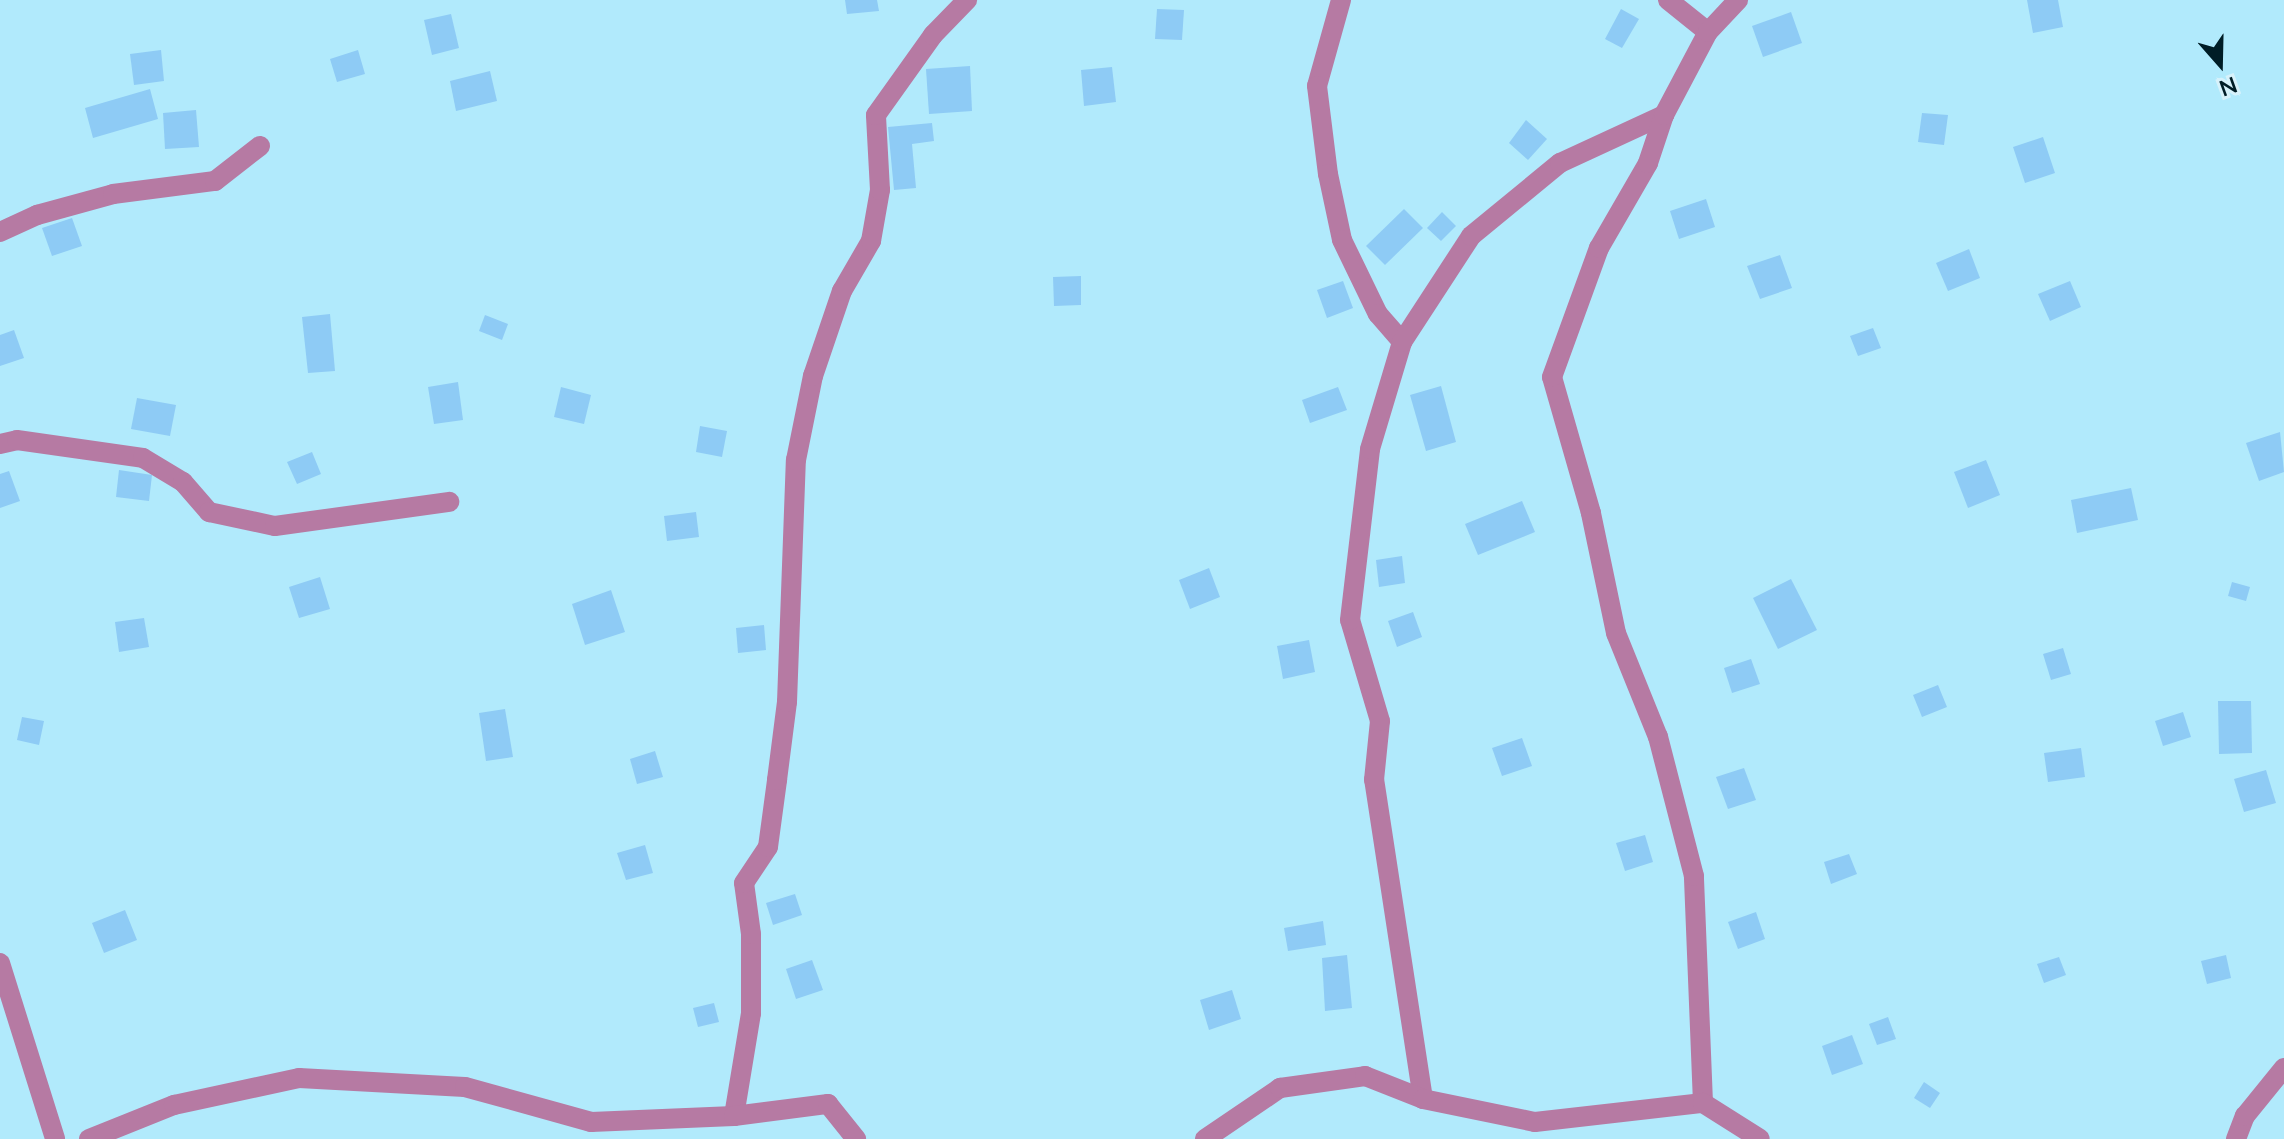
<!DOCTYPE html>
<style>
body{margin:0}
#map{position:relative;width:2284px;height:1139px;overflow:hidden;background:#b1eafc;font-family:Lato,sans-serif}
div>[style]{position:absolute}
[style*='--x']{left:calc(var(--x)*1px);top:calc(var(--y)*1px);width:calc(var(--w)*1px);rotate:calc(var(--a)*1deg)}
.building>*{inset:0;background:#8ecbf5}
.street>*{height:20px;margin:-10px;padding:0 10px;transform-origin:10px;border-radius:10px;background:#b67aa3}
span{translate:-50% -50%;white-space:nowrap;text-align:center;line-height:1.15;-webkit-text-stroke:6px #d7f2fb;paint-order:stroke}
.north{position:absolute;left:2180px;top:24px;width:80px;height:80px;-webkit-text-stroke:6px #d7f2fb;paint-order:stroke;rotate:160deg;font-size:22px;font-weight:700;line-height:32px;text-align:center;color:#001d26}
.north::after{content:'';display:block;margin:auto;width:28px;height:36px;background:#001d26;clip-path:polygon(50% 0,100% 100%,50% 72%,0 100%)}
</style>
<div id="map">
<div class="building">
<i style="clip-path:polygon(845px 0,877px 0,879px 11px,847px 14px)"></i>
<i style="clip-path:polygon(2027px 0,2058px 0,2063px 27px,2033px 33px)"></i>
<i style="clip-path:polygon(1157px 9px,1184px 10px,1182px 40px,1155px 39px)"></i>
<i style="clip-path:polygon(1621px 9px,1639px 19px,1622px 48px,1605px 39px)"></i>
<i style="clip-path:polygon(1791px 12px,1802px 43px,1763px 57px,1752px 26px)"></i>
<i style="clip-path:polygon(451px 14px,459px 48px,432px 55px,424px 20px)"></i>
<i style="clip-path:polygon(161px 50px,164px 81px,134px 85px,130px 54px)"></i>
<i style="clip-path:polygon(358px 50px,365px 74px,337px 82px,330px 59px)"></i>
<i style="clip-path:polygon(970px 66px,972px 111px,929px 114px,926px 69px)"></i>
<i style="clip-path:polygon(1112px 67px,1116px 102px,1084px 106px,1081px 70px)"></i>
<i style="clip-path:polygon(490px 71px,497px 101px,456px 111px,450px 81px)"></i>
<i style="clip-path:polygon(150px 89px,158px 119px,93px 138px,85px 108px)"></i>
<i style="clip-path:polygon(196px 110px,199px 147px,165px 149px,163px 113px)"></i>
<i style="clip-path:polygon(1922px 113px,1948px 115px,1944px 145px,1918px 142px)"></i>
<i style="clip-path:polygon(1526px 120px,1547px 139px,1528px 160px,1509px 143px)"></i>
<i style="clip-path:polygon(932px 123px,934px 141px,912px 144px,916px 188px,894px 190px,888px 127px)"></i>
<i style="clip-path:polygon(2043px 137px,2055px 173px,2025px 183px,2013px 147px)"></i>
<i style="clip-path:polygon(1706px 199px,1715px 227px,1679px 239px,1670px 211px)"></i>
<i style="clip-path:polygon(1404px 209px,1423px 228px,1385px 265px,1366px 246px)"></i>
<i style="clip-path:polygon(1442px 212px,1456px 226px,1441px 241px,1427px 228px)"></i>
<i style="clip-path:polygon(72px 218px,82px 246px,52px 256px,42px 228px)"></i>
<i style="clip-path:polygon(1969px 249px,1980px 278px,1948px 291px,1936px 263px)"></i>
<i style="clip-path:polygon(1780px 255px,1792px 288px,1760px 299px,1747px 266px)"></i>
<i style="clip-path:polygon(1081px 276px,1081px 305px,1054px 306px,1053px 277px)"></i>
<i style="clip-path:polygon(1343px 281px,1353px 308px,1327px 318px,1317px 290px)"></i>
<i style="clip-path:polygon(2070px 281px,2081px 307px,2050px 321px,2038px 294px)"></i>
<i style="clip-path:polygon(330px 314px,335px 371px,308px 373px,302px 317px)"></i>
<i style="clip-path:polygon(485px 315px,508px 324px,502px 340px,479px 331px)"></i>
<i style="clip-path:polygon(1873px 328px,1881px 348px,1858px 356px,1850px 336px)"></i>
<i style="clip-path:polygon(14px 330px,24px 358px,0 366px,0 335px)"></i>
<i style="clip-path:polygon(458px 382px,463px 420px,434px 424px,428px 387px)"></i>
<i style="clip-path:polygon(1441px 386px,1456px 442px,1426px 451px,1410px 395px)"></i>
<i style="clip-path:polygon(561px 387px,591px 395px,584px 424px,554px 417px)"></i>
<i style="clip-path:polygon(1338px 387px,1347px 410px,1310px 423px,1302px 400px)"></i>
<i style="clip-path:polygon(137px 398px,176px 405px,170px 436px,131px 429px)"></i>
<i style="clip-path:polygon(700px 426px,727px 431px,722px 457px,696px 452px)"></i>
<i style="clip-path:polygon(2280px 432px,2284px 472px,2259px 481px,2246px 443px)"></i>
<i style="clip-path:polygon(312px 452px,321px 474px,297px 484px,287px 462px)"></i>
<i style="clip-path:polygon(1986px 460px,2000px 495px,1968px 508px,1954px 472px)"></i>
<i style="clip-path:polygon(119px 470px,152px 475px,149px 501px,116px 497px)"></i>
<i style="clip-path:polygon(9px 471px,20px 501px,0 508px,0 474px)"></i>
<i style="clip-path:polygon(2131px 488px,2138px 520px,2077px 533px,2071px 500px)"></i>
<i style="clip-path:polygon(1522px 501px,1535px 532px,1478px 555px,1465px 524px)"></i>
<i style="clip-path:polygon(696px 512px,699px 537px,667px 541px,664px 516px)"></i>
<i style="clip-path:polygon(1402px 556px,1405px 583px,1379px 587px,1376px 560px)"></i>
<i style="clip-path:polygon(1209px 568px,1220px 597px,1190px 609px,1179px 580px)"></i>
<i style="clip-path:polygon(320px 577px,330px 609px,299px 618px,289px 587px)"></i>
<i style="clip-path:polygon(1791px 579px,1817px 630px,1778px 649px,1753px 598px)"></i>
<i style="clip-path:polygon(2232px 582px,2250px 587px,2246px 601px,2228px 596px)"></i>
<i style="clip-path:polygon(611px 590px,625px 632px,585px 645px,572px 604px)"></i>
<i style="clip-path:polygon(1413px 612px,1422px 637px,1397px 647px,1388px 621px)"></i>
<i style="clip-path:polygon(144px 618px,149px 647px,119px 652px,115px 622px)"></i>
<i style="clip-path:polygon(764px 625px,766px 650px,738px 653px,736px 628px)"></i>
<i style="clip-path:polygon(1309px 640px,1315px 672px,1283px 679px,1277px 646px)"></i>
<i style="clip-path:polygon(2063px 648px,2071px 674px,2051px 680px,2043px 654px)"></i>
<i style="clip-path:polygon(1751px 659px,1760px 684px,1732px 693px,1724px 668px)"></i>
<i style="clip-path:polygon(1938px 685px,1947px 707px,1922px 717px,1913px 695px)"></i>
<i style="clip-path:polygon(2218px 701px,2251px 701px,2252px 753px,2219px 754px)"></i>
<i style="clip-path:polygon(505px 709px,513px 757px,486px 761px,479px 713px)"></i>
<i style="clip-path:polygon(2183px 712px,2191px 737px,2163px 746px,2155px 721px)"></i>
<i style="clip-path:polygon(22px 717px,44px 721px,39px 745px,17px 740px)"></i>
<i style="clip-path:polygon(1522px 738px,1532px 766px,1502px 776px,1492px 748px)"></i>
<i style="clip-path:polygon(2081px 748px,2085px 777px,2048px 782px,2044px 753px)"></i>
<i style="clip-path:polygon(655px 751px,663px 777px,637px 784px,630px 759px)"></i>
<i style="clip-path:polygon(1744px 768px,1756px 800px,1728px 809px,1716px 777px)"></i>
<i style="clip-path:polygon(2266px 770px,2276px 803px,2244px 812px,2234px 779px)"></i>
<i style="clip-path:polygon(1645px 835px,1653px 862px,1625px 871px,1616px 843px)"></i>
<i style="clip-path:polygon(645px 845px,653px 873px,626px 880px,617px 853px)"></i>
<i style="clip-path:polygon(1849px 854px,1857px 874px,1831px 884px,1824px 862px)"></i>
<i style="clip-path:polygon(795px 894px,802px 915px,773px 925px,766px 903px)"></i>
<i style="clip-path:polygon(125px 910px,137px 940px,104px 953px,92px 923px)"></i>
<i style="clip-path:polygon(1756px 912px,1765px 939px,1738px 949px,1728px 922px)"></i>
<i style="clip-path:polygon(1323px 921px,1326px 945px,1288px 951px,1284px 928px)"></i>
<i style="clip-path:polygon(1347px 955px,1352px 1008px,1325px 1011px,1322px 958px)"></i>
<i style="clip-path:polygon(2226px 955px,2231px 978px,2207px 984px,2201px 961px)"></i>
<i style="clip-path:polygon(2059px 957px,2066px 975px,2044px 983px,2037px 964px)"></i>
<i style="clip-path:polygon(812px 960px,823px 990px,796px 999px,786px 969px)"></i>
<i style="clip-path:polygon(1232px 990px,1241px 1019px,1209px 1030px,1200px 1000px)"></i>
<i style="clip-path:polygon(714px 1003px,719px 1022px,698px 1027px,693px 1008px)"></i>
<i style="clip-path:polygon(1888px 1017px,1896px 1039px,1877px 1045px,1869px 1024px)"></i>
<i style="clip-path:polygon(1852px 1035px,1863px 1064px,1832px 1075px,1822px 1046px)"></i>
<i style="clip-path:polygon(1924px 1082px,1940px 1093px,1930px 1108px,1914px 1098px)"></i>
</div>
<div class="street">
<i style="--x:1341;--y:0;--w:89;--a:105.6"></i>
<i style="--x:1317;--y:86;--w:89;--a:82.9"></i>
<i style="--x:1328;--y:174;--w:67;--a:78"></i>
<i style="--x:1342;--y:240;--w:82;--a:64.1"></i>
<i style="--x:1378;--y:314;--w:37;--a:49"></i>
<i style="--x:1668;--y:0;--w:51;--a:38.7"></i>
<i style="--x:0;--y:232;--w:41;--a:-24.7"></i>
<i style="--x:37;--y:215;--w:79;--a:-15.4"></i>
<i style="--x:113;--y:194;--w:103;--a:-7.3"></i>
<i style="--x:215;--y:181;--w:57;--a:-37.9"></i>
<i style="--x:0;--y:444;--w:17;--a:-13"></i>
<i style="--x:17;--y:440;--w:127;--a:8.1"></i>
<i style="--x:143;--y:458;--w:47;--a:31"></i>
<i style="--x:183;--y:482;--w:40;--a:49"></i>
<i style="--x:209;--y:512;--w:67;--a:12"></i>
<i style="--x:275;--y:526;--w:176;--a:-7.9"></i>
<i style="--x:0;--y:963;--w:184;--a:72.6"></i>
<i style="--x:1423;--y:1099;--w:323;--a:-98.7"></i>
<i style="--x:1374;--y:780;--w:59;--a:-84.2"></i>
<i style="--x:1380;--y:721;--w:105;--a:-106.5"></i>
<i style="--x:1350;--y:620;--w:172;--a:-83.3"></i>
<i style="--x:1370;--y:449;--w:112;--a:-73.3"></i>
<i style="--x:1402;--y:342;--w:126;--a:-56.9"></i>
<i style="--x:1471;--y:236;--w:115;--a:-39.4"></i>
<i style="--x:1560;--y:163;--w:115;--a:-24.8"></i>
<i style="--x:1703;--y:1103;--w:227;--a:-92.3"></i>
<i style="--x:1694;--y:876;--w:144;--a:-104.5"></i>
<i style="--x:1658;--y:737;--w:112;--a:-112"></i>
<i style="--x:1616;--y:633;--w:123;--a:-101.8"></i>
<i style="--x:1591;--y:513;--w:141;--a:-106"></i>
<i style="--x:1552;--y:377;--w:137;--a:-70"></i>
<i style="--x:1599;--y:248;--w:98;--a:-60"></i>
<i style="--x:1648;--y:163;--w:51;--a:-71.6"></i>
<i style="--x:1664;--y:115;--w:94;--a:-62.1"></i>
<i style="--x:1708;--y:32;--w:44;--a:-46.8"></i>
<i style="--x:734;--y:1116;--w:104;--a:-80.6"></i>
<i style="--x:751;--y:1013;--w:79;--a:-90"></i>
<i style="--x:751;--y:934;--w:51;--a:-97.8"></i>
<i style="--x:744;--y:883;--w:43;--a:-56.3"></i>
<i style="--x:768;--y:847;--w:68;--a:-82.3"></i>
<i style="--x:777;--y:780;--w:79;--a:-82.7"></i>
<i style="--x:787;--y:702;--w:242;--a:-87.9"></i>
<i style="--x:796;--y:460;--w:86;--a:-78.6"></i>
<i style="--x:813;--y:376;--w:90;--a:-71.2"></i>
<i style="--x:842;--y:291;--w:58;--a:-59.9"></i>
<i style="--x:871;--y:241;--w:52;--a:-80"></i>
<i style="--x:880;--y:190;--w:75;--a:-93.1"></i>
<i style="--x:876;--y:115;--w:98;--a:-54.5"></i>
<i style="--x:933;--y:35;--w:49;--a:-45.8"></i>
<i style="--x:89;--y:1139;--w:92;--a:-21.8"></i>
<i style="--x:174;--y:1105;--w:128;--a:-12.2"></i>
<i style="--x:299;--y:1078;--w:166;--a:3.1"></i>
<i style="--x:465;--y:1087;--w:131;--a:15.5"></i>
<i style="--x:591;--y:1122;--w:143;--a:-2.4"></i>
<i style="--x:734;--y:1116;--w:95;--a:-7.3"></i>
<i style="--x:828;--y:1104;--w:45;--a:51.3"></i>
<i style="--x:1205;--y:1139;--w:91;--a:-34.2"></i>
<i style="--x:1280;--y:1088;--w:86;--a:-8"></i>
<i style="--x:1365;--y:1076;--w:62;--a:21.6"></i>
<i style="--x:1423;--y:1099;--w:114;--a:11.6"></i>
<i style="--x:1535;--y:1122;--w:169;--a:-6.5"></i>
<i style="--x:1703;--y:1103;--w:67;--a:32.3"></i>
<i style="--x:2236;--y:1139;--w:25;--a:-69"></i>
<i style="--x:2245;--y:1116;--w:62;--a:-50.9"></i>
</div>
<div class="north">N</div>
</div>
